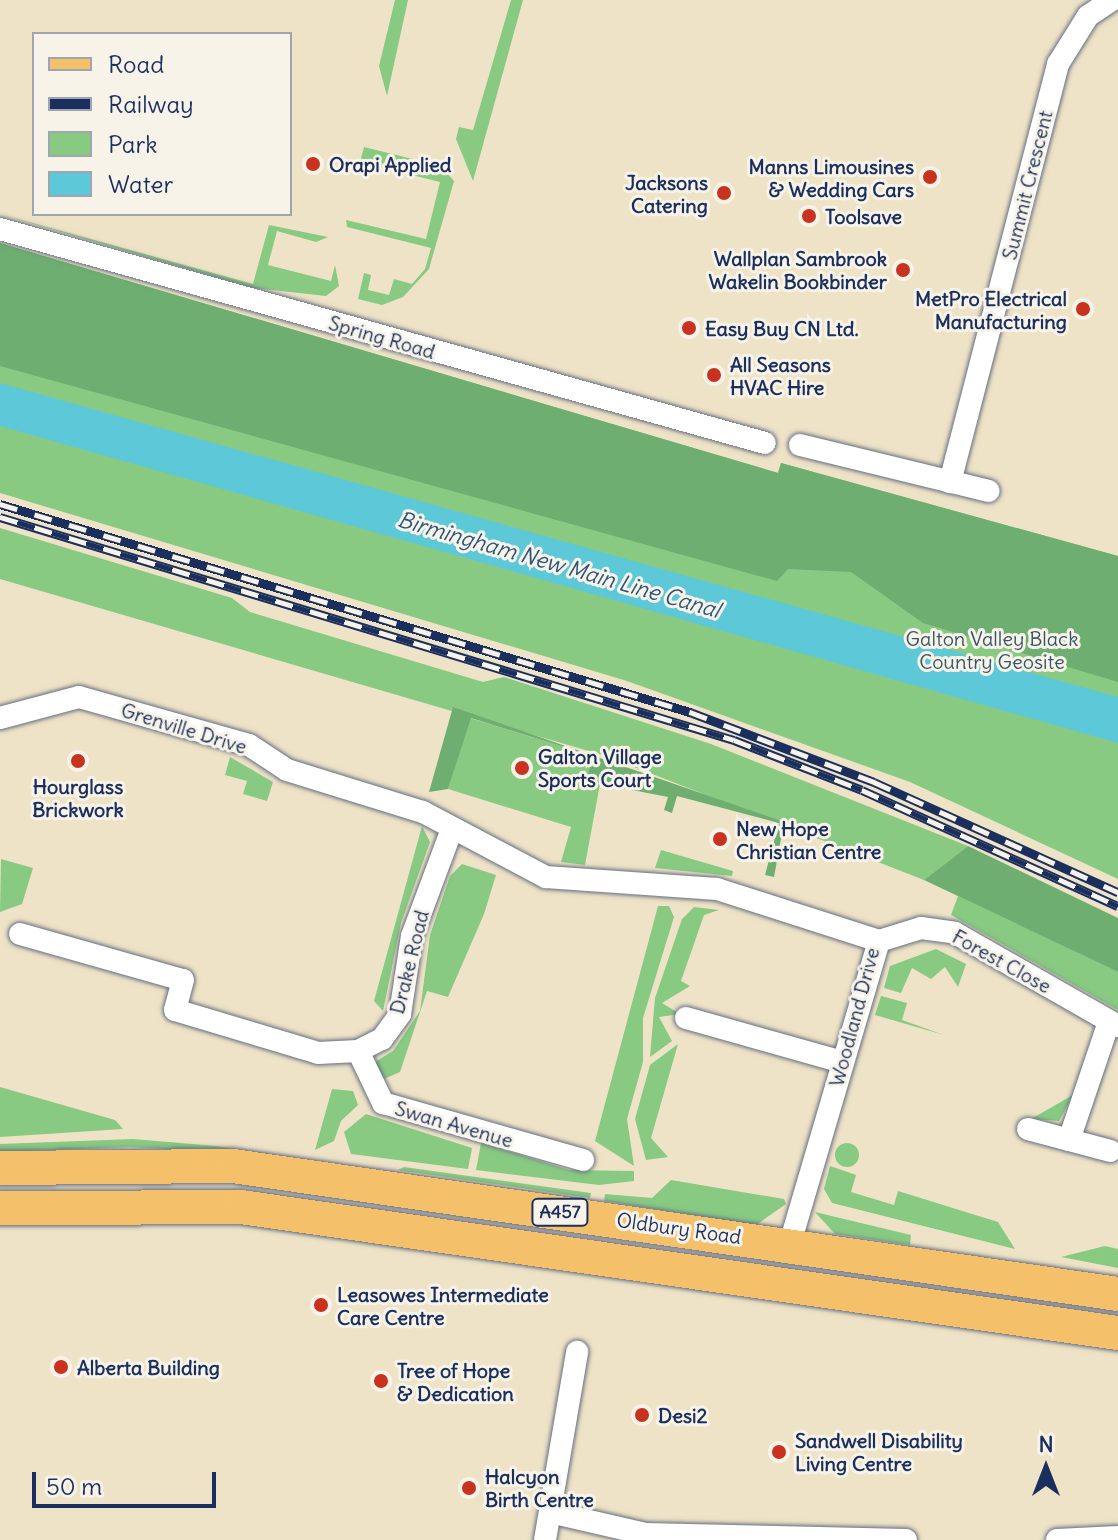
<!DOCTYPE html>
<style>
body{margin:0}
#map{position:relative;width:1118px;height:1540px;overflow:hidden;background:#eee3c6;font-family:Delius,sans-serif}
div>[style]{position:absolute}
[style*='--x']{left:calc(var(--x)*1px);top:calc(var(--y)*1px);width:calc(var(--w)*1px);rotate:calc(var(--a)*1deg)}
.green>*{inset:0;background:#88ca82}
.round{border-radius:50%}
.forest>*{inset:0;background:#6eae70}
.water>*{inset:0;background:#5dc8d7}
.roads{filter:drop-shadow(0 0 2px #656e82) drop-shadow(0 0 2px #656e82)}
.street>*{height:22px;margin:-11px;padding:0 11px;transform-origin:11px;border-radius:11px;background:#fff}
.primary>*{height:34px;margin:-17px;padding:0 17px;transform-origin:17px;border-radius:17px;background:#f4c16a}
.rail>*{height:9px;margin-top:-4.5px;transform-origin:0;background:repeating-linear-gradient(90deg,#f7f3e8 0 18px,#1b2f5e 0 36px);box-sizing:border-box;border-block:2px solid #1b2f5e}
.dots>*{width:22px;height:22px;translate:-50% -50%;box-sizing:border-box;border:4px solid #f7f3e8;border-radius:50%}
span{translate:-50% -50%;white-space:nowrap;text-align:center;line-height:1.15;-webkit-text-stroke:6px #f7f3e8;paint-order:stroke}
.shield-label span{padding:2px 6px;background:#f7f3e8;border:2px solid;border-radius:6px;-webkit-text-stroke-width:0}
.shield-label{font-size:18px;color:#1b2f5e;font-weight:700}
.poi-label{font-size:20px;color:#1b2f5e;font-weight:700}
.left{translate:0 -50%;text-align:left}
.right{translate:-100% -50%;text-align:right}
.street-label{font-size:20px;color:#1b2f5e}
.park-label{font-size:20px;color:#365667}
.water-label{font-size:22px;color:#2c557c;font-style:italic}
.legend{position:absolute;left:32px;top:32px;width:260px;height:184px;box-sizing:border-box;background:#f7f3e8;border:2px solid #9fa5b1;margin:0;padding:10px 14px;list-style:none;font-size:24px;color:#1b2f5e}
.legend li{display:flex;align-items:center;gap:16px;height:40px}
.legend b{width:40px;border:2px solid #9fa5b1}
.north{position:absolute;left:1006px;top:1428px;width:80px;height:80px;-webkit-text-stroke:6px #f7f3e8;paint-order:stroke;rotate:0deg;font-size:22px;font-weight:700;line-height:32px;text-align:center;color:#1b2f5e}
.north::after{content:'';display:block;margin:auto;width:28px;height:36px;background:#1b2f5e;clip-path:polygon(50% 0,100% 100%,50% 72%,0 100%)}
.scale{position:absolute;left:32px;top:1472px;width:184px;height:36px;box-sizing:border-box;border:4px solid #1b2f5e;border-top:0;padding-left:10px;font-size:24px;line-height:28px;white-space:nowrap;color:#1b2f5e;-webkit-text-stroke:6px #f7f3e8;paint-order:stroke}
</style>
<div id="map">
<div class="green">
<i style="clip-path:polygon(395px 0,408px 0,387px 96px,379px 66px)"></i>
<i style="clip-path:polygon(511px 0,523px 0,473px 181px,456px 139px,459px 127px,473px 130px)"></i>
<i style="clip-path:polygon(364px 147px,441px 166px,454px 181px,429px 269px,403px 297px,382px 305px,358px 299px,364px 273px,371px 275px,368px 290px,389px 295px,394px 279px,412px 284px,425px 269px,431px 248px,347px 227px,346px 220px,426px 239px,440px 182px,360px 162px)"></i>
<i style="clip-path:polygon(0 214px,253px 284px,269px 225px,328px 237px,316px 242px,277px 231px,268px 265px,331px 281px,335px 265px,339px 286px,326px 296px,253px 288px)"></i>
<i style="clip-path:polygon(0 243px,778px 473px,781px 463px,1118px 556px,1118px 879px,910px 782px,627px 681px,0 493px)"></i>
<i style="clip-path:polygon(0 528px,232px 598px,250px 612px,483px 682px,504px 677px,711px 744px,968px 846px,924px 880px,606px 756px,0 579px)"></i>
<i style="clip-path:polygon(470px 718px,594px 756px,586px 780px,600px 784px,585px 865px,561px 862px,571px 827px,448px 789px)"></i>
<i style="clip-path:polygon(230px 757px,273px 782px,267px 801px,243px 794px,247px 781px,225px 775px)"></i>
<i style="clip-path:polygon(422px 826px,430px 842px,401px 923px,383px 1011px,374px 1001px)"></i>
<i style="clip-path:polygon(661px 850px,733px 871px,732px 876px,655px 868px)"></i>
<i style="clip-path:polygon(1px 859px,33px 868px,22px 904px,0 912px)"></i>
<i style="clip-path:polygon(462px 864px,496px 875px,484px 914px,448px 997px,427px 991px,400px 1072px,377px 1082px,370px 1065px,393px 1051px,420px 1011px,430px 935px,450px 876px)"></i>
<i style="clip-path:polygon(958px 896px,1118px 972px,1118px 1010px,951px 915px)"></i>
<i style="clip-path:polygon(658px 906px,669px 906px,674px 917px,643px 1018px,643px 1062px,627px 1119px,634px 1166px,595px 1141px)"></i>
<i style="clip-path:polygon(694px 907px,719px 910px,704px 915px,681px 981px,690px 986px,662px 1003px,680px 1014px,659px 1017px,672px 1041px,650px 1057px,655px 998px,682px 919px)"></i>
<i style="clip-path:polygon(936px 949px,966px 964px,958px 987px,945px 967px,931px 979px,912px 968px,901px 993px,884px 988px,890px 966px)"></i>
<i style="clip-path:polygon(881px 996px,907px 1003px,902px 1020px,944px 1035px,875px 1015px)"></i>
<i style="clip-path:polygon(678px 1044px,651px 1138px,668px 1157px,646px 1160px,635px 1119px,650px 1065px)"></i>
<i style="clip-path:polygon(0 1087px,115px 1120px,123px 1129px,0 1137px)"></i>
<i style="clip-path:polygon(332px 1089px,353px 1091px,358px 1105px,341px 1121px,334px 1141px,315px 1150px)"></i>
<i style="clip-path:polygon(1073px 1095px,1059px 1121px,1031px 1119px)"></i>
<i style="clip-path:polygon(366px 1114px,472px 1148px,468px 1169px,351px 1154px,344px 1132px)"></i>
<i style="clip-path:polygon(133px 1139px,216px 1146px,277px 1155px,130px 1147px,0 1152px,0 1144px)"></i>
<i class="round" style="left:835px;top:1143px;width:24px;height:24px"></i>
<i style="clip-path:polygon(481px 1143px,569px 1170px,634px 1171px,634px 1181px,599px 1185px,476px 1170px)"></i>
<i style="clip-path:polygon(830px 1166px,856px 1175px,851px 1192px,894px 1205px,898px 1191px,998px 1222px,1015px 1249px,832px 1203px,824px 1189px)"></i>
<i style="clip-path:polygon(404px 1167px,591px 1193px,590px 1198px,398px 1170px)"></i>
<i style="clip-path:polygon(671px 1180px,784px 1199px,786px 1204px,756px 1225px,604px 1201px,605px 1194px,652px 1198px)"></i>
<i style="clip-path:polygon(815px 1212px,911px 1235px,910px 1245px,835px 1234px)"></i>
<i style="clip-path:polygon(1105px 1246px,1118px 1249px,1118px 1268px,1061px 1257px)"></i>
</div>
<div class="forest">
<i style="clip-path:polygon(0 243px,778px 473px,781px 463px,1118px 556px,1118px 682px,923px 623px,851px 572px,788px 569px,777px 581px,0 366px)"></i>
<i style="clip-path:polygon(453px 707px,784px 822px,774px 877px,765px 875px,779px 823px,677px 796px,672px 813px,664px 810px,668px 797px,586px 781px,593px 756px,471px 718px,448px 789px,429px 792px)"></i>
<i style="clip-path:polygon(968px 846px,1118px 918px,1118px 972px,924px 880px)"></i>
</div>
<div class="water">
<i style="clip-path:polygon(0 383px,1107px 694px,1118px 697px,1118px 743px,0 426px)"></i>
</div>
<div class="roads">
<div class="street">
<i style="--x:0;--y:229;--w:794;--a:15.63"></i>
<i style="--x:800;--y:445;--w:194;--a:13.7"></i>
<i style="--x:950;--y:482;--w:432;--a:-75.5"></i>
<i style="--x:1058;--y:64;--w:57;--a:-58"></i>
<i style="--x:1088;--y:16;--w:29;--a:-34"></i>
<i style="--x:0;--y:718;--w:82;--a:-14.9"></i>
<i style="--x:79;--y:697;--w:177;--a:15.8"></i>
<i style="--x:249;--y:745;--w:45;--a:33.3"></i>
<i style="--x:287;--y:770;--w:142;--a:17.2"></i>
<i style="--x:423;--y:812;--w:139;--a:27.9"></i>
<i style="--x:546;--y:877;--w:171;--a:4"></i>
<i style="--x:717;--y:889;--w:170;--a:17.8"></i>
<i style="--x:879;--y:941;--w:316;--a:106.4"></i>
<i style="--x:20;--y:934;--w:169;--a:15.8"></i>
<i style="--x:183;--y:980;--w:31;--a:105"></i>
<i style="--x:175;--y:1010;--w:149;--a:16.7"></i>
<i style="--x:318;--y:1053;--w:40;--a:-2.9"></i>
<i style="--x:358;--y:1051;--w:27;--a:-27"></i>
<i style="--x:382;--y:1039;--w:31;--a:-54"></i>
<i style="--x:400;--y:1014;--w:79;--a:-81.3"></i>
<i style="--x:412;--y:936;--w:114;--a:-69.5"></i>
<i style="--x:879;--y:941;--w:44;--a:-17.2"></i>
<i style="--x:921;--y:928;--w:34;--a:8"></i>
<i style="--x:955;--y:933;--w:188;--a:29.7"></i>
<i style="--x:686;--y:1018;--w:163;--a:15.7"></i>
<i style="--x:358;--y:1051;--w:58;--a:64.3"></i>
<i style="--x:383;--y:1103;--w:208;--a:15.9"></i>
<i style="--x:1028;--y:1129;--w:85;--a:15"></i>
<i style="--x:1069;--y:1140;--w:125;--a:-71.3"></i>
<i style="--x:550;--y:1512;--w:98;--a:13"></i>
<i style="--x:645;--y:1534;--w:261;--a:1.3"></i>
<i style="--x:545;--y:1540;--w:191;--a:-80.3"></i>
<i style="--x:1057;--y:1540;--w:61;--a:-2.8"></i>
</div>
<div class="primary">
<i style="--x:0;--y:1168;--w:233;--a:-0.5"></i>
<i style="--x:233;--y:1166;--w:894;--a:8.23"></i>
<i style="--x:0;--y:1208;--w:241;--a:-0.2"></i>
<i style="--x:241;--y:1207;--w:886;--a:8.18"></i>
</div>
</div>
<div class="rail">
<i style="--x:0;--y:504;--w:721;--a:16.78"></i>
<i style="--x:690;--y:712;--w:197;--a:20.8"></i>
<i style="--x:874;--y:782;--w:268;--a:24.3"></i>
<i style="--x:0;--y:517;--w:767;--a:16.9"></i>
<i style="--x:734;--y:740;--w:137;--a:21.3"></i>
<i style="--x:862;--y:790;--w:281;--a:24.4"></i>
</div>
<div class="dots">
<i style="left:313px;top:164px;background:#c8321e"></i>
<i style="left:930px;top:177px;background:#c8321e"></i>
<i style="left:724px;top:193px;background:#c8321e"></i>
<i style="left:809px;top:216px;background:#c8321e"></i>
<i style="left:903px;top:270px;background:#c8321e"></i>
<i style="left:1083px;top:309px;background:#c8321e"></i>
<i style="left:689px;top:328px;background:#c8321e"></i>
<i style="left:714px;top:375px;background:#c8321e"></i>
<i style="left:78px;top:761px;background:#c8321e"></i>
<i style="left:522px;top:768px;background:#c8321e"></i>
<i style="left:720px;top:839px;background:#c8321e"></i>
<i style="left:321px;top:1305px;background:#c8321e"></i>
<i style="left:61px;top:1367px;background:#c8321e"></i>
<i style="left:381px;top:1381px;background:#c8321e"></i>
<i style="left:642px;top:1415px;background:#c8321e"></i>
<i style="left:779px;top:1452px;background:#c8321e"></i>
<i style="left:469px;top:1488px;background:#c8321e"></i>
</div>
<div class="shield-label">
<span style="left:560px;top:1212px">A457</span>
</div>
<div class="poi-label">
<span class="left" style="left:329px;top:164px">Orapi Applied</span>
<span class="right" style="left:914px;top:178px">Manns Limousines<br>&amp; Wedding Cars</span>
<span class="right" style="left:708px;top:194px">Jacksons<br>Catering</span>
<span class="left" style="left:825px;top:216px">Toolsave</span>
<span class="right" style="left:887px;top:270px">Wallplan Sambrook<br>Wakelin Bookbinder</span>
<span class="right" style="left:1067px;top:310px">MetPro Electrical<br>Manufacturing</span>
<span class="left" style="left:705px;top:328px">Easy Buy CN Ltd.</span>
<span class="left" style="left:730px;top:376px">All Seasons<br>HVAC Hire</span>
<span class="left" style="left:538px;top:768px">Galton Village<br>Sports Court</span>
<span style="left:78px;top:798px">Hourglass<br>Brickwork</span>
<span class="left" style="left:736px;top:840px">New Hope<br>Christian Centre</span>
<span class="left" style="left:337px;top:1306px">Leasowes Intermediate<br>Care Centre</span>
<span class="left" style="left:77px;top:1367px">Alberta Building</span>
<span class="left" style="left:397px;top:1382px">Tree of Hope<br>&amp; Dedication</span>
<span class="left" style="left:658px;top:1415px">Desi2</span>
<span class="left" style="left:795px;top:1452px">Sandwell Disability<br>Living Centre</span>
<span class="left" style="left:485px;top:1488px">Halcyon<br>Birth Centre</span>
</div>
<div class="street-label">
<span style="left:1027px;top:185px;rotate:-76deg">Summit Crescent</span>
<span style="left:382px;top:337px;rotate:16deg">Spring Road</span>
<span style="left:184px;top:728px;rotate:17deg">Grenville Drive</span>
<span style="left:1002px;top:961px;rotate:29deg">Forest Close</span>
<span style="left:409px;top:962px;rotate:-76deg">Drake Road</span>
<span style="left:854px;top:1017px;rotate:-75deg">Woodland Drive</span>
<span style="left:454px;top:1124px;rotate:16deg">Swan Avenue</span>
<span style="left:679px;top:1228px;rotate:8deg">Oldbury Road</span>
</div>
<div class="park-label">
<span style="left:992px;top:650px">Galton Valley Black<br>Country Geosite</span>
</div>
<div class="water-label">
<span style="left:559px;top:565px;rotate:16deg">Birmingham New Main Line Canal</span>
</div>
<ul class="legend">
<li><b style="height:10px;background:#f4c16a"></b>Road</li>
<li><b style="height:10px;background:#1b2f5e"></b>Railway</li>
<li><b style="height:22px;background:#88ca82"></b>Park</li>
<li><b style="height:22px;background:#5dc8d7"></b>Water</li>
</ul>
<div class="north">N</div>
<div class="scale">50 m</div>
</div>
